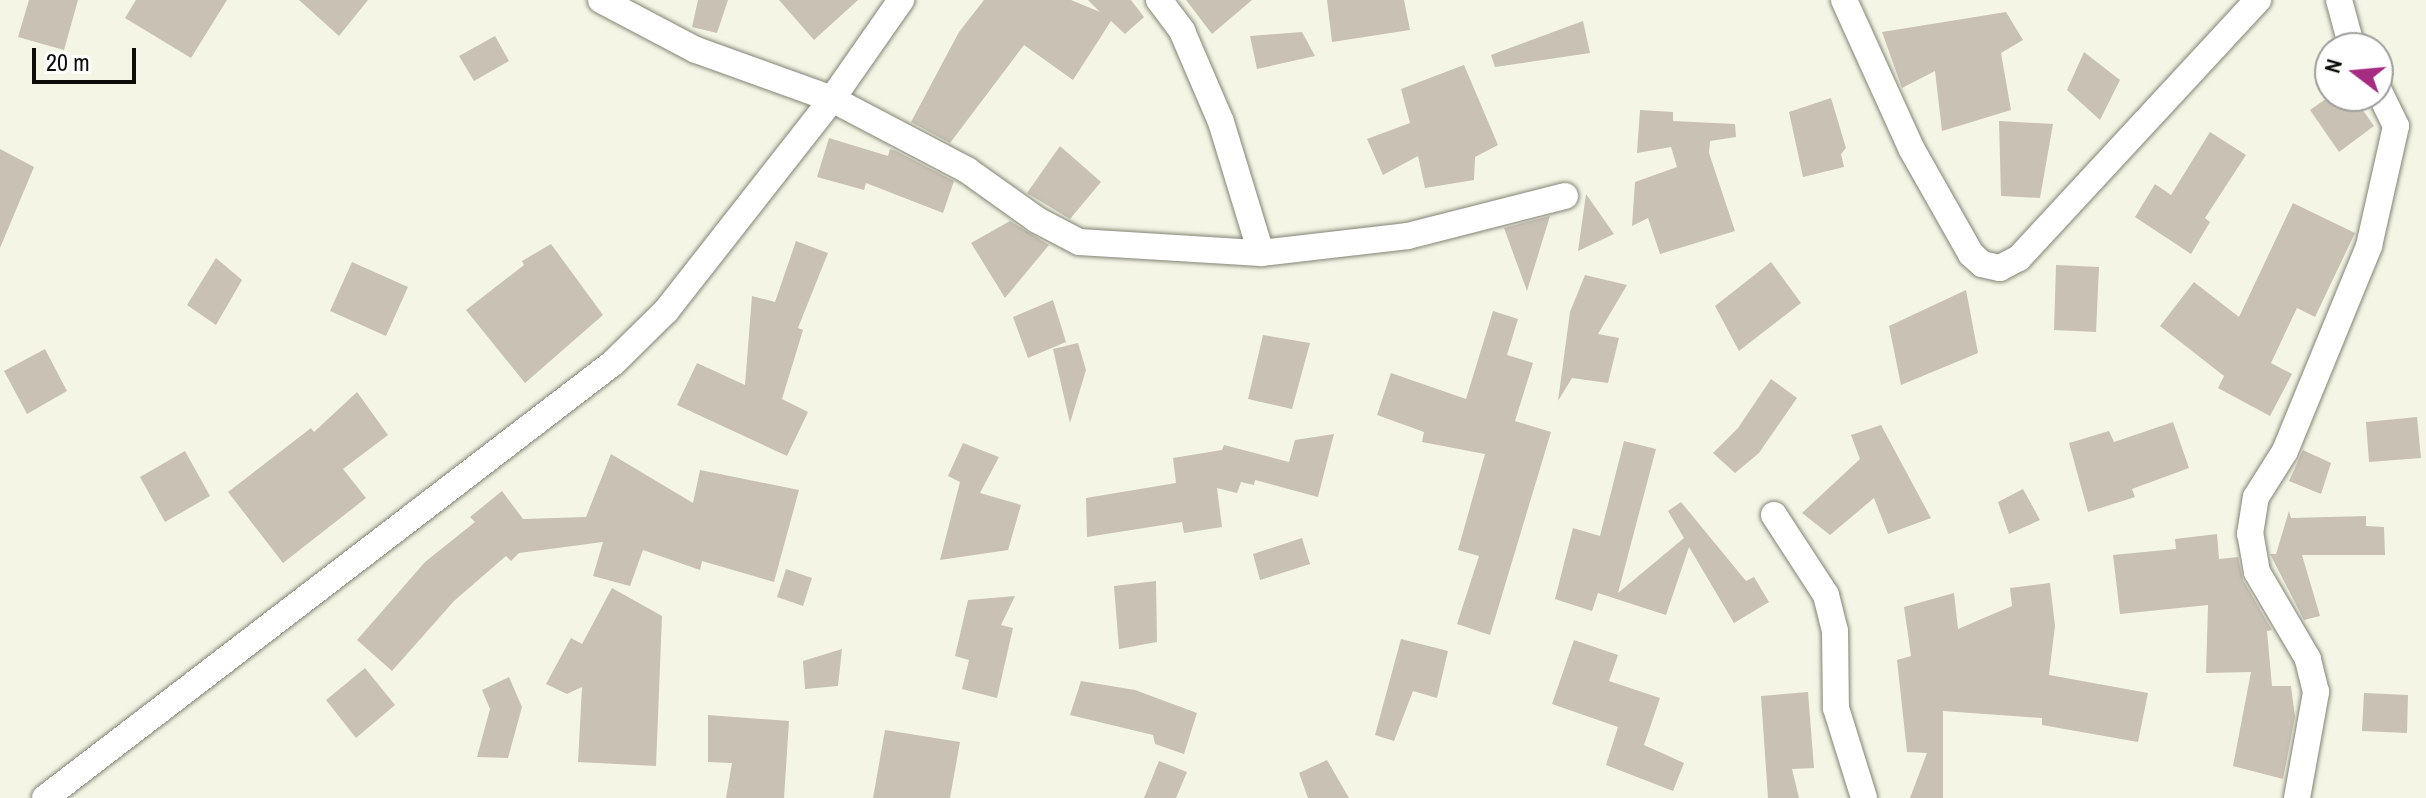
<!DOCTYPE html>
<style>
body{margin:0}
#map{position:relative;width:2426px;height:798px;overflow:hidden;background:#f5f5e6;font-family:"Archivo Narrow",sans-serif}
div>[style]{position:absolute}
[style*='--x']{left:calc(var(--x)*1px);top:calc(var(--y)*1px);width:calc(var(--w)*1px);rotate:calc(var(--a)*1deg)}
.building>*{inset:0;background:#c8c1b4}
.roads{filter:drop-shadow(0 0 2px #838376) drop-shadow(0 0 2px #838376)}
.minor>*{height:26px;margin:-13px;padding:0 13px;transform-origin:13px;border-radius:13px;background:#fff}
span{translate:-50% -50%;white-space:nowrap;text-align:center;line-height:1.15;-webkit-text-stroke:7px #fff;paint-order:stroke}
.north{position:absolute;left:2314px;top:32px;width:80px;height:80px;box-sizing:border-box;background:#fff;border:2px solid #9e9e9c;border-radius:50%;rotate:286deg;font-size:22px;font-weight:700;line-height:32px;text-align:center;color:#0c0c08}
.north::after{content:'';display:block;margin:auto;width:28px;height:36px;background:#a62c81;clip-path:polygon(50% 0,100% 100%,50% 72%,0 100%)}
.scale{position:absolute;left:32px;top:48px;width:104px;height:36px;box-sizing:border-box;border:4px solid #0c0c08;border-top:0;padding-left:10px;font-size:24px;line-height:28px;white-space:nowrap;color:#0c0c08;-webkit-text-stroke:6px #fff;paint-order:stroke}
</style>
<div id="map">
<div class="building">
<i style="clip-path:polygon(29px 0,78px 0,64px 50px,18px 37px)"></i>
<i style="clip-path:polygon(136px 0,227px 0,191px 58px,125px 18px)"></i>
<i style="clip-path:polygon(299px 0,368px 0,339px 36px)"></i>
<i style="clip-path:polygon(698px 0,728px 0,717px 33px,692px 27px)"></i>
<i style="clip-path:polygon(779px 0,858px 0,814px 40px)"></i>
<i style="clip-path:polygon(984px 0,1071px 0,1100px 12px,1088px 0,1131px 0,1144px 17px,1125px 34px,1111px 21px,1073px 80px,1024px 45px,950px 143px,911px 122px,959px 32px)"></i>
<i style="clip-path:polygon(1186px 0,1252px 0,1212px 34px)"></i>
<i style="clip-path:polygon(1327px 0,1404px 0,1410px 30px,1332px 42px)"></i>
<i style="clip-path:polygon(2006px 12px,2023px 40px,2001px 53px,2011px 110px,1942px 131px,1935px 71px,1902px 88px,1882px 32px)"></i>
<i style="clip-path:polygon(1583px 21px,1590px 53px,1495px 67px,1491px 55px)"></i>
<i style="clip-path:polygon(1302px 32px,1315px 56px,1257px 69px,1250px 36px)"></i>
<i style="clip-path:polygon(495px 36px,509px 61px,474px 81px,459px 56px)"></i>
<i style="clip-path:polygon(2084px 52px,2120px 80px,2100px 120px,2067px 90px)"></i>
<i style="clip-path:polygon(1464px 65px,1498px 145px,1475px 157px,1474px 180px,1425px 188px,1418px 156px,1383px 175px,1367px 139px,1410px 123px,1401px 89px)"></i>
<i style="clip-path:polygon(2330px 96px,2353px 96px,2374px 126px,2339px 152px,2310px 110px)"></i>
<i style="clip-path:polygon(1831px 98px,1846px 148px,1841px 154px,1844px 167px,1803px 177px,1789px 112px)"></i>
<i style="clip-path:polygon(1640px 110px,1673px 112px,1673px 121px,1735px 124px,1736px 137px,1710px 141px,1709px 153px,1735px 231px,1660px 254px,1648px 218px,1632px 226px,1635px 182px,1677px 167px,1671px 147px,1637px 153px)"></i>
<i style="clip-path:polygon(1999px 121px,2053px 124px,2040px 198px,2001px 196px)"></i>
<i style="clip-path:polygon(2210px 132px,2246px 155px,2205px 218px,2210px 222px,2191px 254px,2135px 217px,2155px 184px,2171px 195px)"></i>
<i style="clip-path:polygon(829px 138px,888px 156px,890px 149px,896px 151px,954px 181px,943px 213px,866px 183px,864px 190px,817px 177px)"></i>
<i style="clip-path:polygon(1060px 146px,1101px 182px,1070px 219px,1027px 193px)"></i>
<i style="clip-path:polygon(0 149px,34px 167px,0 248px)"></i>
<i style="clip-path:polygon(1586px 194px,1614px 234px,1578px 251px)"></i>
<i style="clip-path:polygon(2293px 203px,2355px 233px,2315px 317px,2297px 308px,2271px 363px,2292px 374px,2270px 416px,2218px 388px,2224px 376px,2160px 326px,2194px 282px,2239px 317px)"></i>
<i style="clip-path:polygon(1550px 216px,1527px 291px,1504px 228px)"></i>
<i style="clip-path:polygon(1010px 221px,1049px 245px,1005px 298px,971px 243px)"></i>
<i style="clip-path:polygon(796px 241px,828px 253px,798px 328px,803px 330px,782px 399px,808px 412px,787px 456px,677px 405px,697px 363px,745px 385px,752px 296px,775px 302px)"></i>
<i style="clip-path:polygon(551px 244px,603px 315px,525px 383px,466px 310px,524px 265px,522px 261px)"></i>
<i style="clip-path:polygon(216px 258px,242px 280px,216px 325px,187px 305px)"></i>
<i style="clip-path:polygon(352px 262px,408px 287px,386px 336px,330px 311px)"></i>
<i style="clip-path:polygon(1771px 262px,1801px 303px,1739px 351px,1715px 306px)"></i>
<i style="clip-path:polygon(2056px 265px,2099px 267px,2096px 332px,2054px 330px)"></i>
<i style="clip-path:polygon(1585px 275px,1627px 285px,1598px 334px,1619px 338px,1608px 383px,1572px 378px,1558px 401px,1570px 312px)"></i>
<i style="clip-path:polygon(1966px 290px,1978px 353px,1901px 385px,1889px 326px)"></i>
<i style="clip-path:polygon(1053px 300px,1066px 342px,1028px 358px,1013px 317px)"></i>
<i style="clip-path:polygon(1493px 311px,1518px 319px,1507px 355px,1533px 363px,1515px 421px,1551px 432px,1490px 635px,1457px 624px,1479px 556px,1458px 550px,1485px 454px,1422px 442px,1424px 432px,1377px 415px,1391px 373px,1466px 399px)"></i>
<i style="clip-path:polygon(1263px 335px,1310px 343px,1292px 409px,1248px 399px)"></i>
<i style="clip-path:polygon(1078px 343px,1086px 370px,1070px 423px,1053px 349px)"></i>
<i style="clip-path:polygon(45px 349px,67px 391px,27px 414px,4px 371px)"></i>
<i style="clip-path:polygon(1771px 379px,1797px 398px,1759px 453px,1735px 473px,1713px 453px,1738px 428px)"></i>
<i style="clip-path:polygon(357px 392px,388px 435px,343px 469px,366px 498px,283px 563px,228px 492px,311px 428px,314px 432px)"></i>
<i style="clip-path:polygon(2417px 417px,2421px 458px,2369px 462px,2366px 422px)"></i>
<i style="clip-path:polygon(2173px 422px,2189px 468px,2132px 489px,2135px 497px,2088px 512px,2069px 443px,2109px 431px,2114px 442px)"></i>
<i style="clip-path:polygon(1881px 425px,1931px 518px,1888px 534px,1874px 498px,1830px 535px,1802px 513px,1860px 459px,1851px 435px)"></i>
<i style="clip-path:polygon(1334px 434px,1318px 497px,1255px 480px,1254px 485px,1241px 482px,1237px 493px,1217px 488px,1222px 527px,1184px 533px,1182px 522px,1087px 537px,1086px 498px,1176px 483px,1173px 458px,1222px 450px,1224px 445px,1289px 462px,1295px 440px)"></i>
<i style="clip-path:polygon(1624px 441px,1656px 449px,1618px 593px,1684px 538px,1668px 511px,1681px 502px,1746px 581px,1754px 577px,1769px 602px,1734px 623px,1689px 547px,1666px 615px,1598px 593px,1592px 611px,1555px 599px,1573px 528px,1600px 536px)"></i>
<i style="clip-path:polygon(963px 443px,999px 457px,980px 493px,1021px 505px,1008px 550px,940px 560px,960px 482px,948px 476px)"></i>
<i style="clip-path:polygon(2303px 450px,2331px 463px,2321px 494px,2289px 481px)"></i>
<i style="clip-path:polygon(185px 451px,210px 496px,165px 522px,140px 477px)"></i>
<i style="clip-path:polygon(611px 454px,693px 503px,700px 470px,799px 490px,774px 582px,702px 561px,700px 570px,643px 550px,630px 586px,593px 576px,603px 542px,519px 553px,511px 561px,506px 556px,454px 601px,392px 671px,357px 640px,425px 562px,475px 522px,470px 517px,502px 491px,523px 519px,586px 517px)"></i>
<i style="clip-path:polygon(2023px 489px,2040px 520px,2009px 534px,1998px 502px)"></i>
<i style="clip-path:polygon(2289px 511px,2291px 518px,2366px 516px,2366px 526px,2384px 527px,2385px 555px,2302px 555px,2320px 616px,2304px 620px,2270px 554px,2276px 554px)"></i>
<i style="clip-path:polygon(2217px 534px,2219px 559px,2238px 557px,2243px 580px,2272px 630px,2267px 631px,2272px 686px,2291px 686px,2295px 717px,2283px 779px,2233px 766px,2251px 672px,2206px 673px,2208px 605px,2120px 614px,2113px 555px,2176px 549px,2175px 539px)"></i>
<i style="clip-path:polygon(1302px 538px,1310px 564px,1260px 580px,1253px 554px)"></i>
<i style="clip-path:polygon(786px 569px,812px 578px,803px 606px,777px 597px)"></i>
<i style="clip-path:polygon(1156px 581px,1157px 642px,1119px 649px,1114px 586px)"></i>
<i style="clip-path:polygon(2050px 583px,2055px 626px,2049px 675px,2148px 693px,2138px 742px,2042px 725px,2042px 718px,1943px 711px,1943px 798px,1910px 798px,1927px 753px,1907px 752px,1897px 660px,1911px 656px,1904px 607px,1954px 593px,1958px 629px,2012px 606px,2010px 588px)"></i>
<i style="clip-path:polygon(612px 588px,662px 616px,656px 766px,578px 762px,582px 687px,567px 694px,546px 684px,571px 638px,582px 644px)"></i>
<i style="clip-path:polygon(1015px 596px,1001px 625px,1013px 628px,997px 698px,962px 689px,969px 660px,955px 656px,968px 600px)"></i>
<i style="clip-path:polygon(1401px 639px,1448px 651px,1437px 698px,1413px 691px,1394px 741px,1375px 735px)"></i>
<i style="clip-path:polygon(1574px 640px,1618px 655px,1609px 681px,1660px 698px,1644px 745px,1684px 763px,1673px 791px,1606px 765px,1618px 727px,1552px 704px)"></i>
<i style="clip-path:polygon(842px 649px,838px 686px,805px 689px,803px 661px)"></i>
<i style="clip-path:polygon(365px 668px,395px 705px,356px 738px,326px 700px)"></i>
<i style="clip-path:polygon(509px 677px,522px 707px,508px 758px,477px 757px,490px 709px,482px 690px)"></i>
<i style="clip-path:polygon(1081px 681px,1135px 690px,1197px 713px,1184px 754px,1155px 744px,1153px 735px,1070px 715px)"></i>
<i style="clip-path:polygon(1808px 692px,1814px 768px,1792px 769px,1799px 798px,1768px 798px,1761px 696px)"></i>
<i style="clip-path:polygon(2364px 693px,2408px 695px,2407px 733px,2362px 731px)"></i>
<i style="clip-path:polygon(708px 715px,789px 721px,784px 798px,726px 798px,732px 763px,708px 762px)"></i>
<i style="clip-path:polygon(885px 730px,960px 742px,950px 798px,873px 798px)"></i>
<i style="clip-path:polygon(1327px 760px,1349px 798px,1308px 798px,1299px 773px)"></i>
<i style="clip-path:polygon(1159px 761px,1187px 772px,1176px 798px,1144px 798px)"></i>
</div>
<div class="roads">
<div class="minor">
<i style="--x:601;--y:0;--w:107;--a:27.8"></i>
<i style="--x:696;--y:50;--w:145;--a:19.8"></i>
<i style="--x:832;--y:99;--w:153;--a:27.7"></i>
<i style="--x:967;--y:170;--w:86;--a:35.5"></i>
<i style="--x:1037;--y:220;--w:47;--a:27.6"></i>
<i style="--x:1079;--y:242;--w:182;--a:3.5"></i>
<i style="--x:1261;--y:253;--w:148;--a:-6.6"></i>
<i style="--x:1408;--y:236;--w:162;--a:-14.3"></i>
<i style="--x:1159;--y:0;--w:39;--a:53"></i>
<i style="--x:1182;--y:31;--w:99;--a:66.8"></i>
<i style="--x:1221;--y:122;--w:137;--a:73"></i>
<i style="--x:1844;--y:0;--w:162;--a:65.6"></i>
<i style="--x:1911;--y:148;--w:122;--a:60.5"></i>
<i style="--x:1971;--y:254;--w:15;--a:42"></i>
<i style="--x:1982;--y:264;--w:18;--a:13"></i>
<i style="--x:2000;--y:268;--w:21;--a:-28"></i>
<i style="--x:2019;--y:258;--w:352;--a:-47.2"></i>
<i style="--x:2339;--y:0;--w:50;--a:74.8"></i>
<i style="--x:1774;--y:515;--w:95;--a:57"></i>
<i style="--x:1826;--y:595;--w:37;--a:76"></i>
<i style="--x:1835;--y:631;--w:77;--a:89.3"></i>
<i style="--x:1836;--y:708;--w:94;--a:72.7"></i>
<i style="--x:45;--y:798;--w:715;--a:-37.45"></i>
<i style="--x:613;--y:363;--w:74;--a:-44.5"></i>
<i style="--x:666;--y:311;--w:269;--a:-51.9"></i>
<i style="--x:832;--y:99;--w:121;--a:-55.1"></i>
<i style="--x:2297;--y:798;--w:108;--a:-79.8"></i>
<i style="--x:2316;--y:692;--w:34;--a:-104"></i>
<i style="--x:2308;--y:659;--w:101;--a:-120.4"></i>
<i style="--x:2257;--y:572;--w:39;--a:-100"></i>
<i style="--x:2250;--y:534;--w:37;--a:-81"></i>
<i style="--x:2256;--y:497;--w:54;--a:-57.8"></i>
<i style="--x:2285;--y:451;--w:222;--a:-67.7"></i>
<i style="--x:2369;--y:246;--w:123;--a:-77.3"></i>
<i style="--x:2396;--y:126;--w:41;--a:-115.9"></i>
</div>
</div>
<div class="north">N</div>
<div class="scale">20 m</div>
</div>
